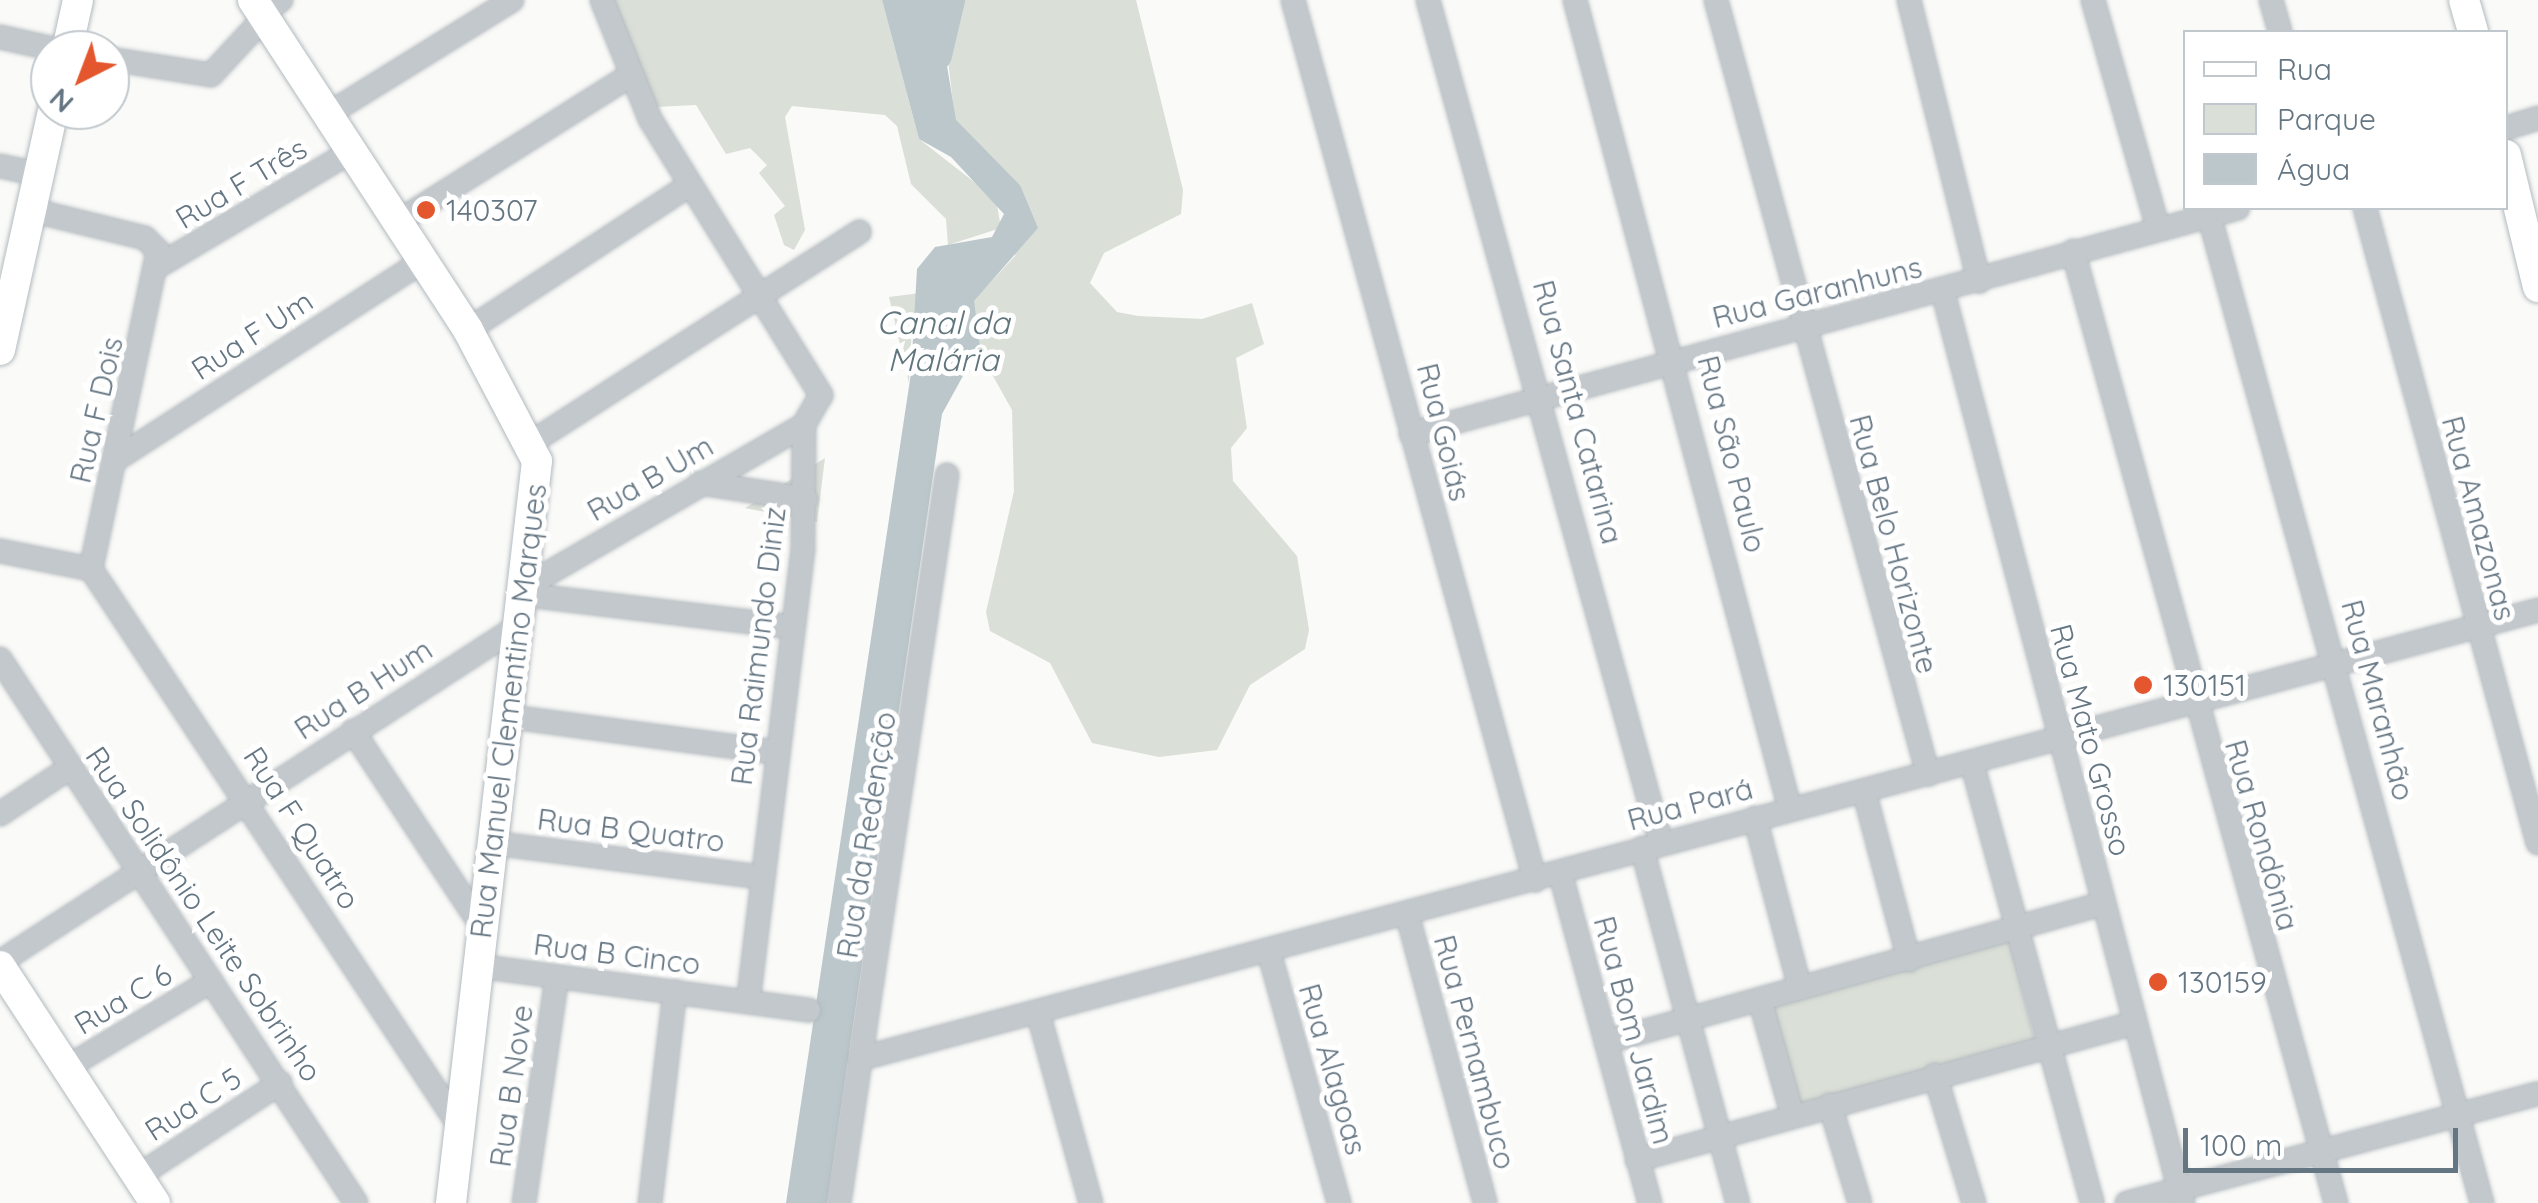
<!DOCTYPE html>
<meta charset="utf-8">
<style>
body{margin:0}
#map{position:relative;width:2538px;height:1203px;overflow:hidden;background:#fafaf8;font-family:Quicksand,sans-serif}
div>[style]{position:absolute}
[style*='--x']{left:calc(var(--x)*1px);top:calc(var(--y)*1px);width:calc(var(--w)*1px);rotate:calc(var(--a)*1deg)}
.green>*{inset:0;background:#dadfd7}
.water>*{inset:0;background:#bbc7cb}
.river>*{height:32px;margin:-16px;padding:0 16px;transform-origin:16px;border-radius:16px;background:#bbc7cb}
.roads{filter:drop-shadow(0 0 2px #b3babf) drop-shadow(0 0 2px #b3babf)}
.street>*{height:22px;margin:-11px;padding:0 11px;transform-origin:11px;border-radius:11px;background:#c3c8cc}
.secondary>*{height:30px;margin:-15px;padding:0 15px;transform-origin:15px;border-radius:15px;background:#fff}
.dots>*{width:28px;height:28px;translate:-50% -50%;box-sizing:border-box;border:5px solid #fff;border-radius:50%}
span{translate:-50% -50%;white-space:nowrap;text-align:center;line-height:1.15;-webkit-text-stroke:10px #fff;paint-order:stroke}
.street-label{font-size:30px;color:#657683}
.poi-label{font-size:30px;color:#657683}
.left{translate:0 -50%;text-align:left}
.water-label{font-size:32px;color:#60757c;font-style:italic}
.legend{position:absolute;left:2183px;top:30px;width:325px;height:180px;box-sizing:border-box;background:#fff;border:2px solid #c1c8cd;margin:0;padding:12px 18px;list-style:none;font-size:30px;color:#657683}
.legend li{display:flex;align-items:center;gap:20px;height:50px}
.legend b{width:50px;border:2px solid #c1c8cd}
.north{position:absolute;left:30px;top:30px;width:100px;height:100px;box-sizing:border-box;background:#fff;border:2px solid #c1c8cd;border-radius:50%;rotate:222deg;font-size:28px;font-weight:700;line-height:40px;text-align:center;color:#657683}
.north::after{content:'';display:block;margin:auto;width:35px;height:45px;background:#e4572e;clip-path:polygon(50% 0,100% 100%,50% 72%,0 100%)}
.scale{position:absolute;left:2183px;top:1128px;width:275px;height:45px;box-sizing:border-box;border:5px solid #657683;border-top:0;padding-left:12px;font-size:30px;line-height:35px;white-space:nowrap;color:#657683;-webkit-text-stroke:8px #fff;paint-order:stroke}
</style>
<div id="map">
<div class="green">
<i style="clip-path:polygon(612px 0,882px 0,919px 139px,996px 199px,1001px 228px,948px 245px,946px 219px,911px 184px,897px 126px,885px 115px,792px 106px,785px 117px,805px 230px,794px 250px,784px 245px,774px 215px,785px 206px,759px 173px,767px 165px,750px 148px,726px 154px,696px 105px,656px 107px)"></i>
<i style="clip-path:polygon(941px 0,1136px 0,1183px 190px,1181px 214px,1104px 253px,1090px 283px,1117px 312px,1138px 316px,1202px 319px,1252px 303px,1264px 344px,1236px 358px,1247px 428px,1231px 448px,1233px 481px,1297px 556px,1309px 630px,1305px 649px,1250px 685px,1217px 750px,1159px 757px,1092px 743px,1050px 663px,990px 631px,986px 612px,1014px 491px,1012px 410px,993px 376px,966px 371px,980px 345px,973px 301px,1015px 256px,1020px 185px,955px 120px)"></i>
<i style="clip-path:polygon(920px 293px,912px 324px,909px 383px,889px 297px)"></i>
<i style="clip-path:polygon(825px 458px,817px 522px,745px 508px)"></i>
<i style="clip-path:polygon(2007px 931px,2035px 1041px,1797px 1106px,1763px 997px)"></i>
</div>
<div class="water">
<i style="clip-path:polygon(882px 0,941px 0,958px 29px,946px 60px,956px 120px,1020px 185px,1038px 228px,974px 301px,980px 345px,942px 414px,827px 1203px,786px 1203px,911px 373px,917px 269px,935px 247px,992px 237px,1004px 214px,951px 157px,919px 139px)"></i>
</div>
<div class="river">
<i style="--x:936;--y:55;--w:57;--a:-76.7"></i>
</div>
<div class="roads">
<div class="street">
<i style="--x:602;--y:0;--w:128;--a:68"></i>
<i style="--x:650;--y:119;--w:325;--a:58.2"></i>
<i style="--x:821;--y:395;--w:34;--a:120"></i>
<i style="--x:804;--y:425;--w:124;--a:90.5"></i>
<i style="--x:803;--y:549;--w:456;--a:96.9"></i>
<i style="--x:1293;--y:0;--w:913;--a:74.62"></i>
<i style="--x:1428;--y:0;--w:875;--a:74.55"></i>
<i style="--x:1575;--y:0;--w:837;--a:75.12"></i>
<i style="--x:1716;--y:0;--w:803;--a:74.68"></i>
<i style="--x:1909;--y:0;--w:290;--a:76"></i>
<i style="--x:2093;--y:0;--w:237;--a:74.1"></i>
<i style="--x:2271;--y:0;--w:33;--a:74"></i>
<i style="--x:277;--y:3;--w:5;--a:-37"></i>
<i style="--x:0;--y:37;--w:60;--a:12.4"></i>
<i style="--x:110;--y:59;--w:102;--a:9"></i>
<i style="--x:211;--y:75;--w:78;--a:-47.1"></i>
<i style="--x:330;--y:113;--w:214;--a:-31.8"></i>
<i style="--x:2506;--y:128;--w:34;--a:-17"></i>
<i style="--x:0;--y:166;--w:40;--a:12"></i>
<i style="--x:2365;--y:208;--w:658;--a:74.76"></i>
<i style="--x:31;--y:210;--w:117;--a:13.8"></i>
<i style="--x:145;--y:238;--w:18;--a:45"></i>
<i style="--x:158;--y:251;--w:325;--a:101.9"></i>
<i style="--x:2209;--y:215;--w:1025;--a:74.55"></i>
<i style="--x:399;--y:221;--w:271;--a:-32.2"></i>
<i style="--x:2073;--y:251;--w:988;--a:74.56"></i>
<i style="--x:160;--y:265;--w:223;--a:-30.7"></i>
<i style="--x:1943;--y:292;--w:942;--a:75.24"></i>
<i style="--x:468;--y:330;--w:265;--a:-33.2"></i>
<i style="--x:1411;--y:434;--w:857;--a:-15.28"></i>
<i style="--x:532;--y:442;--w:389;--a:-32.7"></i>
<i style="--x:115;--y:460;--w:367;--a:-32.9"></i>
<i style="--x:700;--y:483;--w:107;--a:8.6"></i>
<i style="--x:0;--y:551;--w:93;--a:11.2"></i>
<i style="--x:91;--y:569;--w:665;--a:56.52"></i>
<i style="--x:528;--y:585;--w:319;--a:-30.1"></i>
<i style="--x:527;--y:595;--w:268;--a:6.9"></i>
<i style="--x:0;--y:659;--w:650;--a:56.8"></i>
<i style="--x:512;--y:717;--w:265;--a:7.6"></i>
<i style="--x:353;--y:731;--w:232;--a:56.6"></i>
<i style="--x:1972;--y:763;--w:456;--a:74.7"></i>
<i style="--x:1864;--y:791;--w:175;--a:75.1"></i>
<i style="--x:0;--y:814;--w:85;--a:-33.5"></i>
<i style="--x:1755;--y:818;--w:176;--a:75.2"></i>
<i style="--x:492;--y:843;--w:272;--a:7.2"></i>
<i style="--x:1642;--y:848;--w:368;--a:74.9"></i>
<i style="--x:1560;--y:872;--w:343;--a:74.8"></i>
<i style="--x:1408;--y:917;--w:296;--a:74.9"></i>
<i style="--x:1269;--y:952;--w:261;--a:74.4"></i>
<i style="--x:0;--y:962;--w:620;--a:-32.95"></i>
<i style="--x:478;--y:966;--w:334;--a:7.6"></i>
<i style="--x:1760;--y:1000;--w:117;--a:74.2"></i>
<i style="--x:1039;--y:1016;--w:194;--a:74.5"></i>
<i style="--x:1606;--y:1042;--w:515;--a:-15.55"></i>
<i style="--x:859;--y:1059;--w:1738;--a:-14.97"></i>
<i style="--x:66;--y:1068;--w:169;--a:-31"></i>
<i style="--x:1935;--y:1075;--w:134;--a:73.1"></i>
<i style="--x:1830;--y:1105;--w:102;--a:73"></i>
<i style="--x:1637;--y:1160;--w:516;--a:-15.41"></i>
<i style="--x:138;--y:1176;--w:170;--a:-33.2"></i>
<i style="--x:524;--y:1203;--w:228;--a:-81.7"></i>
<i style="--x:650;--y:1203;--w:213;--a:-83.3"></i>
<i style="--x:839;--y:1203;--w:736;--a:-81.56"></i>
<i style="--x:2127;--y:1203;--w:425;--a:-14.9"></i>
</div>
<div class="secondary">
<i style="--x:253;--y:0;--w:394;--a:56.9"></i>
<i style="--x:468;--y:330;--w:148;--a:62.2"></i>
<i style="--x:537;--y:461;--w:747;--a:96.61"></i>
<i style="--x:2464;--y:0;--w:33;--a:74"></i>
<i style="--x:67;--y:50;--w:51;--a:-77.6"></i>
<i style="--x:2506;--y:155;--w:136;--a:76.4"></i>
<i style="--x:0;--y:350;--w:246;--a:-77.5"></i>
<i style="--x:0;--y:966;--w:283;--a:56.8"></i>
</div>
</div>
<div class="dots">
<i style="left:426px;top:210px;background:#e4572e"></i>
<i style="left:2143px;top:685px;background:#e4572e"></i>
<i style="left:2158px;top:982px;background:#e4572e"></i>
</div>
<div class="street-label">
<span style="left:241px;top:183px;rotate:-31deg">Rua F Três</span>
<span style="left:1817px;top:292px;rotate:-14deg">Rua Garanhuns</span>
<span style="left:252px;top:335px;rotate:-33deg">Rua F Um</span>
<span style="left:96px;top:410px;rotate:-77deg">Rua F Dois</span>
<span style="left:1578px;top:412px;rotate:75deg">Rua Santa Catarina</span>
<span style="left:1444px;top:432px;rotate:76deg">Rua Goiás</span>
<span style="left:1732px;top:454px;rotate:76deg">Rua São Paulo</span>
<span style="left:650px;top:478px;rotate:-30deg">Rua B Um</span>
<span style="left:2479px;top:518px;rotate:75deg">Rua Amazonas</span>
<span style="left:1894px;top:544px;rotate:75deg">Rua Belo Horizonte</span>
<span style="left:758px;top:646px;rotate:-83deg">Rua Raimundo Diniz</span>
<span style="left:363px;top:689px;rotate:-33deg">Rua B Hum</span>
<span style="left:2378px;top:700px;rotate:75deg">Rua Maranhão</span>
<span style="left:508px;top:711px;rotate:-83deg">Rua Manuel Clementino Marques</span>
<span style="left:2091px;top:740px;rotate:75deg">Rua Mato Grosso</span>
<span style="left:1690px;top:804px;rotate:-15deg">Rua Pará</span>
<span style="left:302px;top:828px;rotate:57deg">Rua F Quatro</span>
<span style="left:631px;top:830px;rotate:7deg">Rua B Quatro</span>
<span style="left:866px;top:835px;rotate:-81deg">Rua da Redenção</span>
<span style="left:2262px;top:835px;rotate:74deg">Rua Rondônia</span>
<span style="left:204px;top:914px;rotate:56deg">Rua Solidônio Leite Sobrinho</span>
<span style="left:617px;top:954px;rotate:7deg">Rua B Cinco</span>
<span style="left:123px;top:999px;rotate:-31deg">Rua C 6</span>
<span style="left:1634px;top:1030px;rotate:75deg">Rua Bom Jardim</span>
<span style="left:1475px;top:1052px;rotate:75deg">Rua Pernambuco</span>
<span style="left:1333px;top:1069px;rotate:74deg">Rua Alagoas</span>
<span style="left:511px;top:1086px;rotate:-82deg">Rua B Nove</span>
<span style="left:193px;top:1104px;rotate:-33deg">Rua C 5</span>
</div>
<div class="poi-label">
<span class="left" style="left:446px;top:210px">140307</span>
<span class="left" style="left:2163px;top:685px">130151</span>
<span class="left" style="left:2178px;top:982px">130159</span>
</div>
<div class="water-label">
<span style="left:943px;top:341px">Canal da<br>Malária</span>
</div>
<ul class="legend">
<li><b style="height:12px;background:#fff"></b>Rua</li>
<li><b style="height:28px;background:#dadfd7"></b>Parque</li>
<li><b style="height:28px;background:#bbc7cb"></b>Água</li>
</ul>
<div class="north">N</div>
<div class="scale">100 m</div>
</div>
